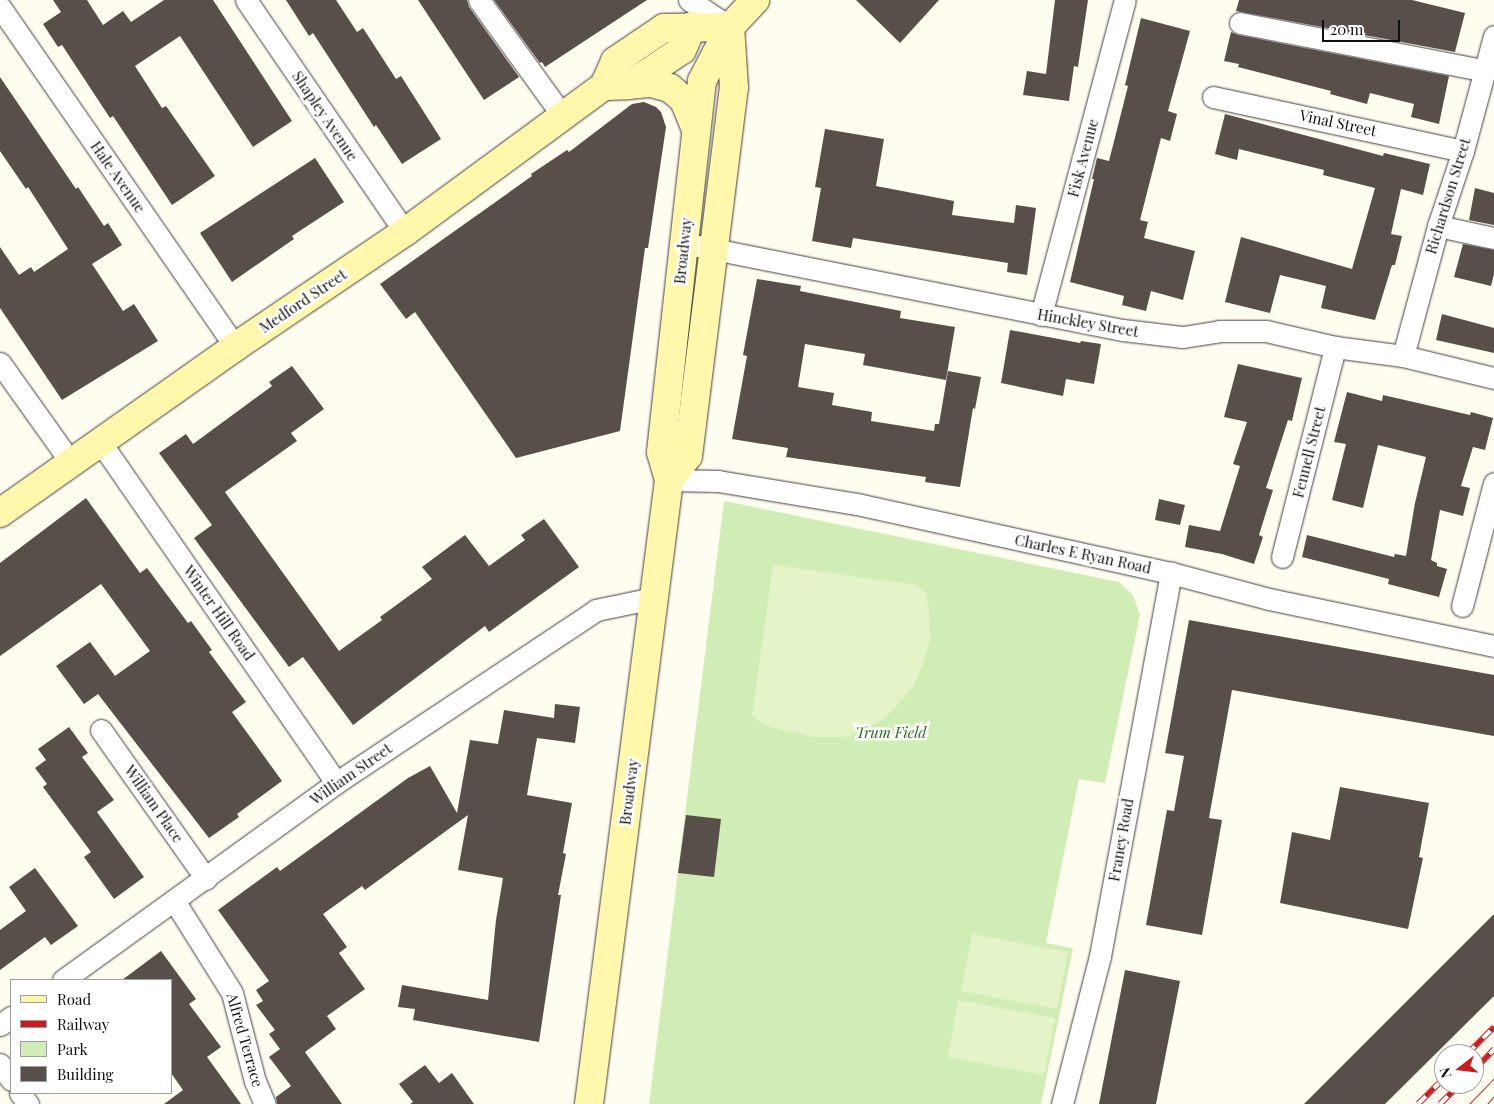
<!DOCTYPE html>
<style>
body{margin:0}
#map{position:relative;width:1494px;height:1104px;overflow:hidden;background:#fffcf0;font-family:"Playfair Display",serif}
div>[style]{position:absolute}
[style*='--x']{left:calc(var(--x)*1px);top:calc(var(--y)*1px);width:calc(var(--w)*1px);rotate:calc(var(--a)*1deg)}
.green>*{inset:0;background:#d1edb6}
.pitch>*{inset:0;background:#e4f3c8}
.building>*{inset:0;background:#584f4a}
.roads{filter:drop-shadow(0 0 1px #414141) drop-shadow(0 0 1px #414141)}
.minor>*{height:21px;margin:-10.5px;padding:0 10.5px;transform-origin:10.5px;border-radius:10.5px;background:#fff}
.secondary>*{height:28px;margin:-14px;padding:0 14px;transform-origin:14px;border-radius:14px;background:#fff7ab}
.tram>*{height:1px;margin:-0.5px;padding:0 0.5px;transform-origin:0.5px;border-radius:0.5px;background:#c91c21}
.rail>*{height:5.5px;margin-top:-2.75px;transform-origin:0;background:repeating-linear-gradient(90deg,#fff 0 11px,#c91c21 0 22px);box-sizing:border-box;border-block:1px solid #c91c21}
span{translate:-50% -50%;white-space:nowrap;text-align:center;line-height:1.15;-webkit-text-stroke:5px #fff;paint-order:stroke}
.street-label{font-size:15px;color:#0e0e0e}
.park-label{font-size:15px;color:#296b19;font-style:italic}
.legend{position:absolute;left:10px;top:979px;width:162px;height:115px;box-sizing:border-box;background:#fff;border:1px solid #9f9f9f;margin:0;padding:6px 9px;list-style:none;font-size:15px;color:#0e0e0e}
.legend li{display:flex;align-items:center;gap:10px;height:25px}
.legend b{width:25px;border:1px solid #9f9f9f}
.north{position:absolute;left:1434px;top:1044px;width:50px;height:50px;box-sizing:border-box;background:#fff;border:1px solid #9f9f9f;border-radius:50%;rotate:254deg;font-size:14px;font-weight:700;line-height:20px;text-align:center;color:#0e0e0e}
.north::after{content:'';display:block;margin:auto;width:18px;height:22px;background:#c91c21;clip-path:polygon(50% 0,100% 100%,50% 72%,0 100%)}
.scale{position:absolute;left:1322px;top:20px;width:78px;height:22px;box-sizing:border-box;border:2px solid #0e0e0e;border-top:0;padding-left:6px;font-size:15px;line-height:18px;white-space:nowrap;color:#0e0e0e;-webkit-text-stroke:4px #fff;paint-order:stroke}
</style>
<div id="map">
<div class="green">
<i style="clip-path:polygon(724px 501px,1119px 582px,1133px 595px,1140px 615px,1105px 783px,1079px 779px,1046px 943px,1073px 948px,1041px 1104px,649px 1104px)"></i>
</div>
<div class="pitch">
<i style="clip-path:polygon(773px 565px,915px 585px,926px 593px,929px 612px,930px 639px,923px 664px,913px 687px,887px 716px,867px 729px,845px 737px,813px 737px,770px 727px,752px 716px)"></i>
<i style="clip-path:polygon(972px 934px,1068px 952px,1057px 1009px,961px 991px)"></i>
<i style="clip-path:polygon(958px 1000px,1055px 1018px,1044px 1075px,948px 1057px)"></i>
</div>
<div class="building">
<i style="clip-path:polygon(53px 0,87px 0,103px 25px,123px 11px,131px 22px,164px 0,213px 0,292px 121px,253px 147px,180px 36px,135px 66px,162px 108px,166px 106px,215px 176px,172px 205px,113px 116px,110px 118px,62px 45px,58px 47px,43px 24px,61px 12px)"></i>
<i style="clip-path:polygon(286px 0,336px 0,357px 32px,363px 28px,396px 79px,401px 76px,441px 139px,402px 164px,376px 125px,374px 127px,313px 33px,309px 36px)"></i>
<i style="clip-path:polygon(418px 0,467px 0,469px 7px,519px 77px,484px 100px)"></i>
<i style="clip-path:polygon(494px 0,647px 0,545px 67px,542px 62px,540px 63px)"></i>
<i style="clip-path:polygon(856px 0,939px 0,900px 43px)"></i>
<i style="clip-path:polygon(1055px 0,1088px 0,1078px 67px,1074px 66px,1069px 101px,1023px 95px,1027px 71px,1046px 74px)"></i>
<i style="clip-path:polygon(1239px 0,1412px 0,1465px 13px,1455px 52px,1236px 11px)"></i>
<i style="clip-path:polygon(1141px 18px,1190px 31px,1168px 111px,1177px 114px,1170px 141px,1161px 138px,1140px 220px,1148px 222px,1144px 238px,1195px 251px,1183px 300px,1151px 291px,1146px 311px,1122px 305px,1124px 296px,1070px 282px,1094px 179px,1092px 179px,1097px 158px,1109px 161px,1128px 86px,1125px 85px)"></i>
<i style="clip-path:polygon(1231px 32px,1238px 35px,1449px 76px,1439px 124px,1411px 117px,1414px 104px,1370px 93px,1367px 104px,1330px 94px,1331px 91px,1238px 67px,1239px 64px,1224px 61px)"></i>
<i style="clip-path:polygon(0 77px,76px 189px,78px 187px,104px 226px,108px 223px,122px 245px,92px 264px,123px 311px,134px 304px,158px 341px,62px 400px,0 308px,0 247px,19px 275px,31px 267px,34px 272px,68px 249px,28px 187px,26px 189px,0 151px)"></i>
<i style="clip-path:polygon(644px 102px,656px 107px,661px 112px,666px 127px,648px 248px,645px 248px,620px 431px,516px 458px,415px 312px,406px 319px,380px 284px,532px 176px,531px 174px,567px 150px,569px 152px,632px 104px)"></i>
<i style="clip-path:polygon(1225px 114px,1383px 156px,1384px 153px,1430px 164px,1423px 195px,1401px 189px,1391px 234px,1402px 236px,1395px 265px,1392px 265px,1375px 320px,1321px 308px,1326px 286px,1280px 275px,1270px 313px,1225px 302px,1241px 237px,1352px 269px,1375px 188px,1323px 175px,1324px 170px,1239px 149px,1237px 160px,1215px 154px)"></i>
<i style="clip-path:polygon(825px 129px,884px 139px,876px 186px,954px 201px,952px 215px,1014px 223px,1016px 205px,1036px 208px,1027px 275px,1007px 272px,1008px 263px,853px 238px,851px 248px,812px 241px,821px 188px,815px 187px)"></i>
<i style="clip-path:polygon(315px 158px,344px 202px,292px 236px,294px 239px,232px 282px,200px 233px)"></i>
<i style="clip-path:polygon(1475px 188px,1494px 193px,1494px 225px,1469px 220px)"></i>
<i style="clip-path:polygon(1463px 244px,1494px 250px,1494px 274px,1491px 286px,1454px 277px)"></i>
<i style="clip-path:polygon(757px 279px,801px 286px,800px 291px,901px 311px,900px 318px,955px 327px,946px 380px,863px 365px,865px 354px,805px 344px,798px 387px,834px 393px,832px 405px,872px 412px,871px 421px,934px 431px,935px 424px,939px 424px,948px 371px,981px 377px,975px 409px,973px 408px,960px 487px,925px 482px,926px 477px,786px 457px,788px 448px,732px 439px,747px 356px,743px 355px)"></i>
<i style="clip-path:polygon(1442px 314px,1494px 328px,1494px 353px,1436px 340px)"></i>
<i style="clip-path:polygon(1010px 330px,1080px 343px,1081px 341px,1101px 344px,1094px 384px,1066px 379px,1063px 396px,1001px 383px)"></i>
<i style="clip-path:polygon(1238px 364px,1302px 378px,1292px 421px,1288px 420px,1266px 488px,1273px 490px,1259px 535px,1263px 537px,1254px 564px,1222px 554px,1185px 547px,1189px 525px,1220px 531px,1240px 466px,1233px 464px,1247px 422px,1224px 417px)"></i>
<i style="clip-path:polygon(292px 366px,324px 409px,291px 433px,297px 441px,225px 492px,339px 651px,382px 620px,380px 617px,432px 579px,422px 567px,465px 535px,489px 566px,525px 540px,521px 535px,544px 519px,579px 567px,489px 632px,485px 626px,353px 725px,303px 657px,289px 667px,194px 538px,212px 525px,159px 453px,186px 434px,193px 444px,272px 386px,269px 382px)"></i>
<i style="clip-path:polygon(1347px 392px,1382px 401px,1383px 395px,1470px 415px,1471px 412px,1493px 418px,1485px 450px,1473px 447px,1461px 486px,1470px 488px,1463px 516px,1440px 510px,1431px 560px,1437px 563px,1437px 566px,1447px 569px,1439px 597px,1388px 584px,1389px 579px,1302px 557px,1307px 535px,1394px 557px,1395px 554px,1406px 556px,1415px 503px,1426px 457px,1378px 445px,1363px 508px,1332px 500px,1346px 444px,1334px 442px)"></i>
<i style="clip-path:polygon(86px 498px,140px 573px,147px 568px,188px 623px,191px 621px,212px 650px,209px 652px,246px 702px,232px 712px,282px 781px,237px 814px,239px 817px,209px 838px,98px 694px,84px 704px,56px 666px,90px 642px,115px 676px,150px 651px,101px 584px,0 656px,0 563px)"></i>
<i style="clip-path:polygon(1159px 499px,1185px 505px,1180px 525px,1155px 520px)"></i>
<i style="clip-path:polygon(1189px 620px,1494px 675px,1494px 736px,1232px 690px,1209px 818px,1222px 820px,1202px 935px,1146px 925px,1167px 810px,1174px 811px,1184px 756px,1165px 753px)"></i>
<i style="clip-path:polygon(555px 704px,580px 707px,575px 743px,537px 738px,527px 795px,572px 803px,563px 853px,566px 854px,558px 895px,561px 895px,539px 1042px,413px 1020px,415px 1009px,398px 1007px,402px 985px,488px 1000px,496px 920px,503px 878px,458px 870px,468px 815px,365px 890px,362px 886px,323px 914px,347px 947px,339px 953px,365px 989px,327px 1016px,336px 1029px,305px 1052px,342px 1104px,277px 1104px,276px 1097px,291px 1086px,269px 1057px,280px 1049px,269px 1034px,275px 1030px,256px 1005px,263px 1001px,256px 990px,269px 981px,218px 910px,277px 867px,280px 871px,408px 778px,430px 766px,457px 813px,470px 740px,498px 744px,504px 710px,554px 718px)"></i>
<i style="clip-path:polygon(69px 727px,88px 753px,82px 757px,114px 800px,97px 812px,144px 877px,114px 899px,84px 857px,91px 852px,43px 787px,47px 784px,35px 768px,46px 760px,38px 749px)"></i>
<i style="clip-path:polygon(1340px 787px,1429px 803px,1419px 857px,1423px 858px,1408px 929px,1280px 903px,1292px 832px,1330px 840px)"></i>
<i style="clip-path:polygon(686px 815px,721px 819px,714px 877px,678px 873px)"></i>
<i style="clip-path:polygon(35px 868px,78px 926px,51px 945px,45px 937px,0 970px,0 930px,26px 911px,9px 887px)"></i>
<i style="clip-path:polygon(1494px 914px,1494px 996px,1385px 1104px,1304px 1104px)"></i>
<i style="clip-path:polygon(161px 951px,196px 999px,189px 1004px,221px 1047px,207px 1057px,241px 1104px,164px 1104px,183px 1090px,171px 1073px,171px 980px,122px 980px)"></i>
<i style="clip-path:polygon(1125px 970px,1180px 981px,1156px 1104px,1099px 1104px)"></i>
<i style="clip-path:polygon(425px 1065px,439px 1083px,452px 1073px,474px 1104px,410px 1104px,413px 1102px,399px 1084px)"></i>
</div>
<div class="roads">
<div class="minor">
<i style="--x:246;--y:0;--w:281;--a:55.6"></i>
<i style="--x:479;--y:0;--w:142;--a:54.2"></i>
<i style="--x:689;--y:0;--w:49;--a:33.4"></i>
<i style="--x:0;--y:7;--w:413;--a:55.3"></i>
<i style="--x:1240;--y:23;--w:251;--a:11"></i>
<i style="--x:1213;--y:97;--w:256;--a:12.2"></i>
<i style="--x:1438;--y:226;--w:57;--a:12.1"></i>
<i style="--x:683;--y:243;--w:449;--a:11.2"></i>
<i style="--x:1123;--y:330;--w:60;--a:6.7"></i>
<i style="--x:1183;--y:337;--w:36;--a:-9"></i>
<i style="--x:1219;--y:331;--w:47;--a:0"></i>
<i style="--x:1266;--y:331;--w:71;--a:13.1"></i>
<i style="--x:1335;--y:347;--w:69;--a:7.5"></i>
<i style="--x:1403;--y:356;--w:94;--a:13.6"></i>
<i style="--x:1041;--y:315;--w:326;--a:-75.1"></i>
<i style="--x:1403;--y:356;--w:135;--a:-74.9"></i>
<i style="--x:1438;--y:226;--w:79;--a:-71.6"></i>
<i style="--x:1463;--y:151;--w:119;--a:-74.9"></i>
<i style="--x:0;--y:363;--w:124;--a:54.5"></i>
<i style="--x:101;--y:443;--w:413;--a:55.3"></i>
<i style="--x:669;--y:480;--w:49;--a:1.2"></i>
<i style="--x:718;--y:481;--w:141;--a:9.4"></i>
<i style="--x:857;--y:504;--w:321;--a:12.4"></i>
<i style="--x:1171;--y:573;--w:101;--a:14.9"></i>
<i style="--x:1269;--y:599;--w:230;--a:11.8"></i>
<i style="--x:1282;--y:557;--w:217;--a:-75.8"></i>
<i style="--x:1462;--y:606;--w:127;--a:-75.4"></i>
<i style="--x:101;--y:730;--w:182;--a:54.8"></i>
<i style="--x:175;--y:902;--w:107;--a:57.9"></i>
<i style="--x:232;--y:993;--w:91;--a:75.4"></i>
<i style="--x:255;--y:1081;--w:25;--a:67"></i>
<i style="--x:63;--y:980;--w:337;--a:-35.8"></i>
<i style="--x:336;--y:783;--w:312;--a:-33.6"></i>
<i style="--x:596;--y:610;--w:59;--a:-11.7"></i>
<i style="--x:0;--y:1025;--w:14;--a:-36"></i>
<i style="--x:0;--y:1064;--w:19;--a:55"></i>
<i style="--x:20;--y:1093;--w:14;--a:54"></i>
<i style="--x:1062;--y:1104;--w:153;--a:-75.6"></i>
<i style="--x:1100;--y:956;--w:390;--a:-79.5"></i>
</div>
<div class="secondary">
<i style="--x:628;--y:85;--w:24;--a:-5"></i>
<i style="--x:652;--y:83;--w:19;--a:16"></i>
<i style="--x:670;--y:88;--w:18;--a:41"></i>
<i style="--x:684;--y:100;--w:31;--a:68"></i>
<i style="--x:604;--y:86;--w:24;--a:-2"></i>
<i style="--x:628;--y:85;--w:32;--a:-32"></i>
<i style="--x:655;--y:68;--w:32;--a:-34"></i>
<i style="--x:682;--y:50;--w:26;--a:-67"></i>
<i style="--x:669;--y:480;--w:31;--a:-52"></i>
<i style="--x:688;--y:456;--w:371;--a:-82.9"></i>
<i style="--x:734;--y:88;--w:62;--a:-93.7"></i>
<i style="--x:0;--y:513;--w:288;--a:-35.2"></i>
<i style="--x:235;--y:347;--w:205;--a:-34.1"></i>
<i style="--x:405;--y:232;--w:247;--a:-36.3"></i>
<i style="--x:604;--y:86;--w:27;--a:-66"></i>
<i style="--x:615;--y:61;--w:59;--a:-34"></i>
<i style="--x:664;--y:28;--w:66;--a:-0.9"></i>
<i style="--x:589;--y:1104;--w:629;--a:-82.69"></i>
<i style="--x:669;--y:480;--w:29;--a:-106"></i>
<i style="--x:661;--y:452;--w:373;--a:-83.7"></i>
<i style="--x:702;--y:81;--w:61;--a:-62.6"></i>
<i style="--x:730;--y:27;--w:37;--a:-47"></i>
</div>
</div>
<div class="tram">
<i style="--x:1469;--y:1104;--w:36;--a:-46"></i>
<i style="--x:1487;--y:1104;--w:11;--a:-49"></i>
</div>
<div class="rail">
<i style="--x:1467;--y:1054;--w:38;--a:-45"></i>
<i style="--x:1474;--y:1070;--w:29;--a:-46"></i>
<i style="--x:1418;--y:1104;--w:37;--a:-45"></i>
<i style="--x:1440;--y:1104;--w:28;--a:-45"></i>
</div>
<div class="street-label">
<span style="left:325px;top:116px;rotate:56deg">Shapley Avenue</span>
<span style="left:1338px;top:123px;rotate:12deg">Vinal Street</span>
<span style="left:1083px;top:158px;rotate:-75deg">Fisk Avenue</span>
<span style="left:118px;top:177px;rotate:55deg">Hale Avenue</span>
<span style="left:1448px;top:196px;rotate:-73deg">Richardson Street</span>
<span style="left:683px;top:251px;rotate:-84deg">Broadway</span>
<span style="left:303px;top:301px;rotate:-34deg">Medford Street</span>
<span style="left:1088px;top:323px;rotate:10deg">Hinckley Street</span>
<span style="left:1309px;top:452px;rotate:-76deg">Fennell Street</span>
<span style="left:1083px;top:554px;rotate:12deg">Charles E Ryan Road</span>
<span style="left:219px;top:613px;rotate:55deg">Winter Hill Road</span>
<span style="left:351px;top:774px;rotate:-35deg">William Street</span>
<span style="left:629px;top:792px;rotate:-83deg">Broadway</span>
<span style="left:154px;top:804px;rotate:55deg">William Place</span>
<span style="left:1121px;top:840px;rotate:-80deg">Franey Road</span>
<span style="left:245px;top:1040px;rotate:74deg">Alfred Terrace</span>
</div>
<div class="park-label">
<span style="left:891px;top:733px">Trum Field</span>
</div>
<ul class="legend">
<li><b style="height:6px;background:#fff7ab"></b>Road</li>
<li><b style="height:6px;background:#c91c21"></b>Railway</li>
<li><b style="height:14px;background:#d1edb6"></b>Park</li>
<li><b style="height:14px;background:#584f4a"></b>Building</li>
</ul>
<div class="north">N</div>
<div class="scale">20 m</div>
</div>
